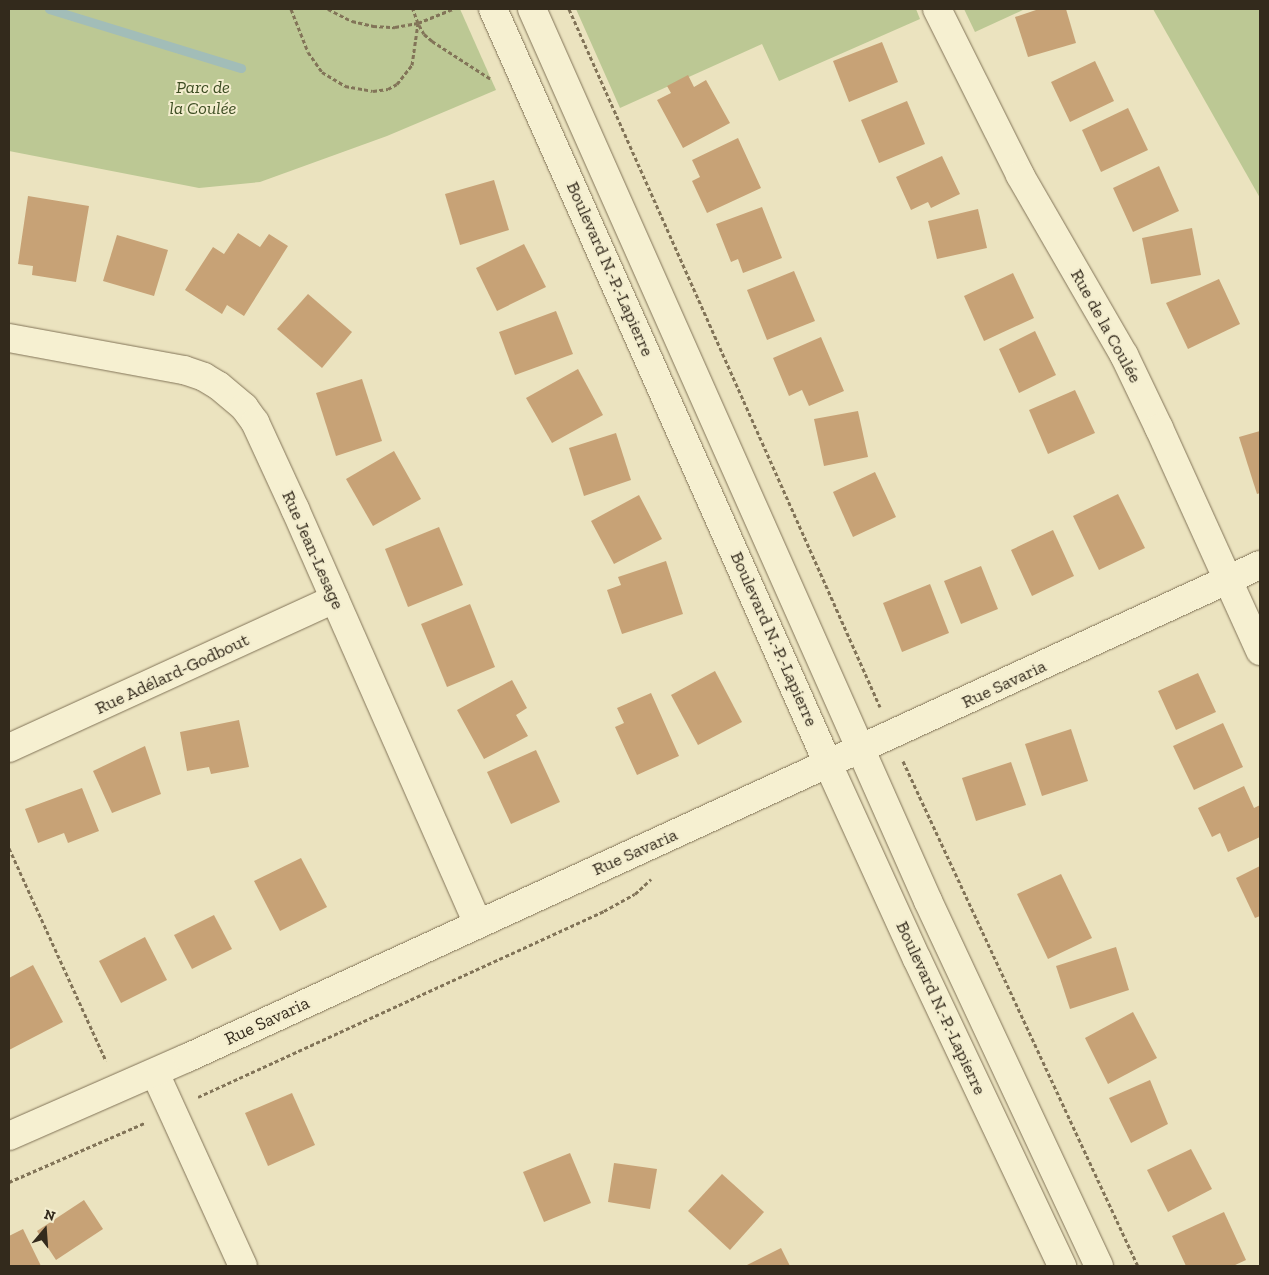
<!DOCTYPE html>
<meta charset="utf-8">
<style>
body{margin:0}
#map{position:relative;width:1269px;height:1275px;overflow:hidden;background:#ebe3bf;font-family:"Zilla Slab",serif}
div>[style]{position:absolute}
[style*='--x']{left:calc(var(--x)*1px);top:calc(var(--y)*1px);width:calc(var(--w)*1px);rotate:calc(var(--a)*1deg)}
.green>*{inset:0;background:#bcc894}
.stream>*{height:9px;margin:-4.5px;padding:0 4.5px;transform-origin:4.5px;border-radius:4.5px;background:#a2bdb8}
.building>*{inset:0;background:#c7a276}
.path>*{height:3px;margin-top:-1.5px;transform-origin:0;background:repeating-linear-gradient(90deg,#827458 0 4px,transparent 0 6.5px)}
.roads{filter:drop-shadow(0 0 1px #827458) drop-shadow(0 0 1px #827458)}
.minor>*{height:28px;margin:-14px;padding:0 14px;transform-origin:14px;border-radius:14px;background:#f6f0d1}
.tertiary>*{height:28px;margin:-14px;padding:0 14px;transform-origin:14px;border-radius:14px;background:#f6f0d1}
span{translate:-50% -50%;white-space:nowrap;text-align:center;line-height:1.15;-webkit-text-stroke:4px #f3edce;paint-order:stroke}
.park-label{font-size:18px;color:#3e4e24;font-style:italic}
.street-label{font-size:18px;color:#332a1c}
.frame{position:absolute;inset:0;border:10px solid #332a1c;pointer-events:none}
.north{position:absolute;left:20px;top:1205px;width:50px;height:50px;-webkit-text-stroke:4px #f3edce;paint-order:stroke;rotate:18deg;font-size:14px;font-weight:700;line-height:20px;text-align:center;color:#332a1c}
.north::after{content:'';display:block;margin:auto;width:18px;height:22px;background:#332a1c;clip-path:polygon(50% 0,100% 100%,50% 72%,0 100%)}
</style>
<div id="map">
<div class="green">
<i style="clip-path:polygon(9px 9px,460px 9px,496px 90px,387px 136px,260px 182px,199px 188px,9px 151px)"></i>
<i style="clip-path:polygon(576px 9px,916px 9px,920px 19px,779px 81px,762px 44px,620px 108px)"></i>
<i style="clip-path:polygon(964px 9px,1025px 9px,975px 32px)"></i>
<i style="clip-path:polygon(1153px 9px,1260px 9px,1260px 198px)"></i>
</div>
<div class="stream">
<i style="--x:49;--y:9;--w:201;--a:17.1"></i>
</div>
<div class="building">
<i style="clip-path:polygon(1039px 9px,1066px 9px,1076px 43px,1028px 57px,1015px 17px)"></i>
<i style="clip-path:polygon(882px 42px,898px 82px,849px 102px,833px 61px)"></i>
<i style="clip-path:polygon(1095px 61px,1114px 101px,1070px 122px,1051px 82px)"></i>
<i style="clip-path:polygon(688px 75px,694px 87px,706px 80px,730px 123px,683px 148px,657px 100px,671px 93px,667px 86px)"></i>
<i style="clip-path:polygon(907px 101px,925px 144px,879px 163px,861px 120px)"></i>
<i style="clip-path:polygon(1128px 108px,1148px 150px,1101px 172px,1082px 130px)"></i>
<i style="clip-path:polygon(738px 138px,761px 188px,707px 213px,692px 181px,700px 177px,692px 160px)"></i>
<i style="clip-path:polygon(942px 156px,960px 194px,931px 208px,928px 202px,911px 210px,896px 177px)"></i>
<i style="clip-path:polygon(1159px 166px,1179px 211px,1133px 232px,1113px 188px)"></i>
<i style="clip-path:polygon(494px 180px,509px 230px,460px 245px,445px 194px)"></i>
<i style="clip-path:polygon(28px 196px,89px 206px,76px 282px,32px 275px,33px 266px,18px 264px)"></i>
<i style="clip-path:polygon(762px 207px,782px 258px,743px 273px,738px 259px,731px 262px,716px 224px)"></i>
<i style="clip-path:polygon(978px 209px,987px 248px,937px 259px,928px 221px)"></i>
<i style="clip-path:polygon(1192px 228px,1201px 275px,1151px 284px,1142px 238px)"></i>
<i style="clip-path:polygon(238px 233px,260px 247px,269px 234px,288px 246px,244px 316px,227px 305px,222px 314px,185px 290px,213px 247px,224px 254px)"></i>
<i style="clip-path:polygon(117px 235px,168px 250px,154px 296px,103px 281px)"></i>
<i style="clip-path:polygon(524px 244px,546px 287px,497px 311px,476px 268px)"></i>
<i style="clip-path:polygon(794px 271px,815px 321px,767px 340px,747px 290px)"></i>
<i style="clip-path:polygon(1013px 273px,1034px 318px,984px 341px,964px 296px)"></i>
<i style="clip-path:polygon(1219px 279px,1240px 324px,1188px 349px,1166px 303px)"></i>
<i style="clip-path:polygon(308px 294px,352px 332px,322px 368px,277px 329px)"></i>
<i style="clip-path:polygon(556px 311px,573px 354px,515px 375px,499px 332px)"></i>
<i style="clip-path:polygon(1035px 331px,1056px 375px,1019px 393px,999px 349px)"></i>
<i style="clip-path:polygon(821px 337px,844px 391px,809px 406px,802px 390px,789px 396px,773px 358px)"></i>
<i style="clip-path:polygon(578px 369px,603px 415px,552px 443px,526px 398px)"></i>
<i style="clip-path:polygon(362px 379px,382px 441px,336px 456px,316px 393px)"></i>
<i style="clip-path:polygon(1075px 390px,1095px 433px,1048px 454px,1029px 410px)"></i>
<i style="clip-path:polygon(858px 411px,868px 457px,824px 466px,814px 419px)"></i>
<i style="clip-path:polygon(1260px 431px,1260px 493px,1257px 494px,1239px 437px)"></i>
<i style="clip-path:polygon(616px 433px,631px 480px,584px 496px,569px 448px)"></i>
<i style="clip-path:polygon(394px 451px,421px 499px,373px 526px,346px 479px)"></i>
<i style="clip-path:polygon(875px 472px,896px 517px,853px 537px,833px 492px)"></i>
<i style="clip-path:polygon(1118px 494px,1145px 548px,1099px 570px,1073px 516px)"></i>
<i style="clip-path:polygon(639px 495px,662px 539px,614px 564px,591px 521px)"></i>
<i style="clip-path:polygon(439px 527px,463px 585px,408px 607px,385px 549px)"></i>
<i style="clip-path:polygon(1053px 530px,1074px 576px,1032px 596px,1011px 550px)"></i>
<i style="clip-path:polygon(666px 561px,683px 614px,622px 634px,607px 590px,621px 585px,618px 577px)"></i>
<i style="clip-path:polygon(981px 566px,998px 609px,961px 624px,944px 581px)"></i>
<i style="clip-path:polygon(930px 584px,949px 633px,902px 652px,883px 603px)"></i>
<i style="clip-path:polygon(470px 604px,495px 667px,447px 687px,421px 624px)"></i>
<i style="clip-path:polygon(715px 671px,742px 722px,698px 745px,671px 695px)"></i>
<i style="clip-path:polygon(1198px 673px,1216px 712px,1176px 730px,1158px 691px)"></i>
<i style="clip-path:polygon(512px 680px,527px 708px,516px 715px,528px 736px,484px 759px,457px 710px)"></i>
<i style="clip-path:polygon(651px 693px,679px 756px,637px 775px,615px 727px,624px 723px,617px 708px)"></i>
<i style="clip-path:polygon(239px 720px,249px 767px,211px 774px,209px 767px,187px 771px,180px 732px)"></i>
<i style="clip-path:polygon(1223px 723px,1243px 767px,1194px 790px,1173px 746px)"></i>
<i style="clip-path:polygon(1071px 729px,1088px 781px,1042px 796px,1025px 744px)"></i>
<i style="clip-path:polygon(145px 746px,161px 794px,112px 813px,93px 771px)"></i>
<i style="clip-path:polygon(536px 750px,560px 802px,511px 824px,487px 772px)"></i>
<i style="clip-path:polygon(1011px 762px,1026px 805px,976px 821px,962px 778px)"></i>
<i style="clip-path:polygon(1244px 786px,1254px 808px,1260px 805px,1260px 837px,1228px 852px,1220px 833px,1212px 837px,1198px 808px)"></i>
<i style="clip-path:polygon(82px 788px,99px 831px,68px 843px,64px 833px,38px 843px,25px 809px)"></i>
<i style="clip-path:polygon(301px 858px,327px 907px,280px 931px,254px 881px)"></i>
<i style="clip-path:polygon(1260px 866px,1260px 916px,1255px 918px,1236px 878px)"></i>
<i style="clip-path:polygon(1061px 874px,1092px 938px,1048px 959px,1017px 894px)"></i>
<i style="clip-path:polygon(214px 915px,232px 949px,192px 969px,174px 935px)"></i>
<i style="clip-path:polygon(145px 937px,167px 980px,121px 1003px,99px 961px)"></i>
<i style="clip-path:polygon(1116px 947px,1129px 990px,1070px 1009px,1056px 966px)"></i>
<i style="clip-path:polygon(33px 965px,63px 1022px,9px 1050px,9px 978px)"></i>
<i style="clip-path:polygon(1133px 1012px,1157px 1058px,1108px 1084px,1085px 1038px)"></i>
<i style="clip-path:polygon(1150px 1080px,1168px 1124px,1131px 1143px,1109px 1098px)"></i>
<i style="clip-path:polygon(292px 1093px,315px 1145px,268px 1166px,245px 1113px)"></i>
<i style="clip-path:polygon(1191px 1149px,1212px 1189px,1168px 1212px,1147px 1170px)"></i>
<i style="clip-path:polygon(570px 1153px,591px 1203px,544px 1222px,523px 1172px)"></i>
<i style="clip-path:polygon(614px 1163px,657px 1169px,650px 1209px,608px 1202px)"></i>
<i style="clip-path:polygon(722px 1174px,764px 1212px,730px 1250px,688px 1211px)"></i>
<i style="clip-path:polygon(84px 1200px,103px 1229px,56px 1260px,37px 1231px)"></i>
<i style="clip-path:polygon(1224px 1212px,1246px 1260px,1233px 1266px,1186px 1266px,1172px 1236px)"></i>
<i style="clip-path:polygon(23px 1229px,41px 1266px,9px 1266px,9px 1236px)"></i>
<i style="clip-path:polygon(781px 1248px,790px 1266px,745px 1266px)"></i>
</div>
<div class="path">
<i style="--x:291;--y:9;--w:46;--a:68.4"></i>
<i style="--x:308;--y:52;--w:24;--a:55"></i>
<i style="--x:322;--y:72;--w:27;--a:31"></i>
<i style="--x:345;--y:86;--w:28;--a:10"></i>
<i style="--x:373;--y:91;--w:15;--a:-8"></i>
<i style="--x:388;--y:89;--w:10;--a:-29"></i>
<i style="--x:397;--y:84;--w:24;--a:-52"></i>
<i style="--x:412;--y:65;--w:42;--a:-81.9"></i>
<i style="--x:418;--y:23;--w:15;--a:-110"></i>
<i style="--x:328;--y:9;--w:27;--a:27"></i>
<i style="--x:352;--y:21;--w:22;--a:13"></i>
<i style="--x:373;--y:26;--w:22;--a:3"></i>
<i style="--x:395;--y:27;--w:23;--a:-10"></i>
<i style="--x:418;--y:23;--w:38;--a:-22"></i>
<i style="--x:569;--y:9;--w:764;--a:65.98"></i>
<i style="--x:419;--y:25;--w:10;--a:61"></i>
<i style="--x:424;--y:34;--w:11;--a:41"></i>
<i style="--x:432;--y:41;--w:70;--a:32.8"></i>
<i style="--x:903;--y:761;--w:557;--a:65.05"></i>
<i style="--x:9;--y:848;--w:234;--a:65.5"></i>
<i style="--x:198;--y:1097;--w:447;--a:-24.6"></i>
<i style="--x:604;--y:911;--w:35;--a:-29"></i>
<i style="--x:635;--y:894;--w:22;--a:-43"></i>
<i style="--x:9;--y:1182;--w:148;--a:-23.5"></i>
</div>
<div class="roads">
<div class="minor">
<i style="--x:937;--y:9;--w:186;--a:63.4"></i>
<i style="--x:1020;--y:175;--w:208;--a:60"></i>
<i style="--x:1124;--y:355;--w:81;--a:64.4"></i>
<i style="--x:1159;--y:428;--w:245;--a:65.6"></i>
<i style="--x:9;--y:338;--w:178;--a:10.4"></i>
<i style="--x:184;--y:370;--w:21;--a:19"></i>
<i style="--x:204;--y:377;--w:17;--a:31"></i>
<i style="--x:219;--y:386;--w:33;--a:40"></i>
<i style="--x:244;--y:407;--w:19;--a:54"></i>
<i style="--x:255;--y:422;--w:96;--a:65.3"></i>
<i style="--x:295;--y:509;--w:453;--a:66.2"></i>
<i style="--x:9;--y:748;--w:358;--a:-24.6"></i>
<i style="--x:155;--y:1073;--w:212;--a:65.5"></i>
<i style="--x:9;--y:1136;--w:194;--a:-23.7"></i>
<i style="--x:187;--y:1058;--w:1181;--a:-24.68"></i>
</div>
<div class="tertiary">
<i style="--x:493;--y:9;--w:826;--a:66.07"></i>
<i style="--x:828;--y:764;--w:214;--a:65.5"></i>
<i style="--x:917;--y:959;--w:340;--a:64.7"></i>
<i style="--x:532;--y:9;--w:976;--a:66.06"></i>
<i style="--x:928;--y:901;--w:403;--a:64.9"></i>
</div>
</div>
<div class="park-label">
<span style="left:203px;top:98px">Parc de<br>la Coulée</span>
</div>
<div class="street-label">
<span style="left:610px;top:269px;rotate:66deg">Boulevard N.-P.-Lapierre</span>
<span style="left:1106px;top:326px;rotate:61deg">Rue de la Coulée</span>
<span style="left:313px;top:550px;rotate:66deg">Rue Jean-Lesage</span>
<span style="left:774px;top:639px;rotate:66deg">Boulevard N.-P.-Lapierre</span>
<span style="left:172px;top:674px;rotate:-25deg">Rue Adélard-Godbout</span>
<span style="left:1004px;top:684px;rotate:-25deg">Rue Savaria</span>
<span style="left:635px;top:852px;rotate:-24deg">Rue Savaria</span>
<span style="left:941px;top:1008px;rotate:65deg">Boulevard N.-P.-Lapierre</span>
<span style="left:267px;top:1021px;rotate:-25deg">Rue Savaria</span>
</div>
<div class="frame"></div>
<div class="north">N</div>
</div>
